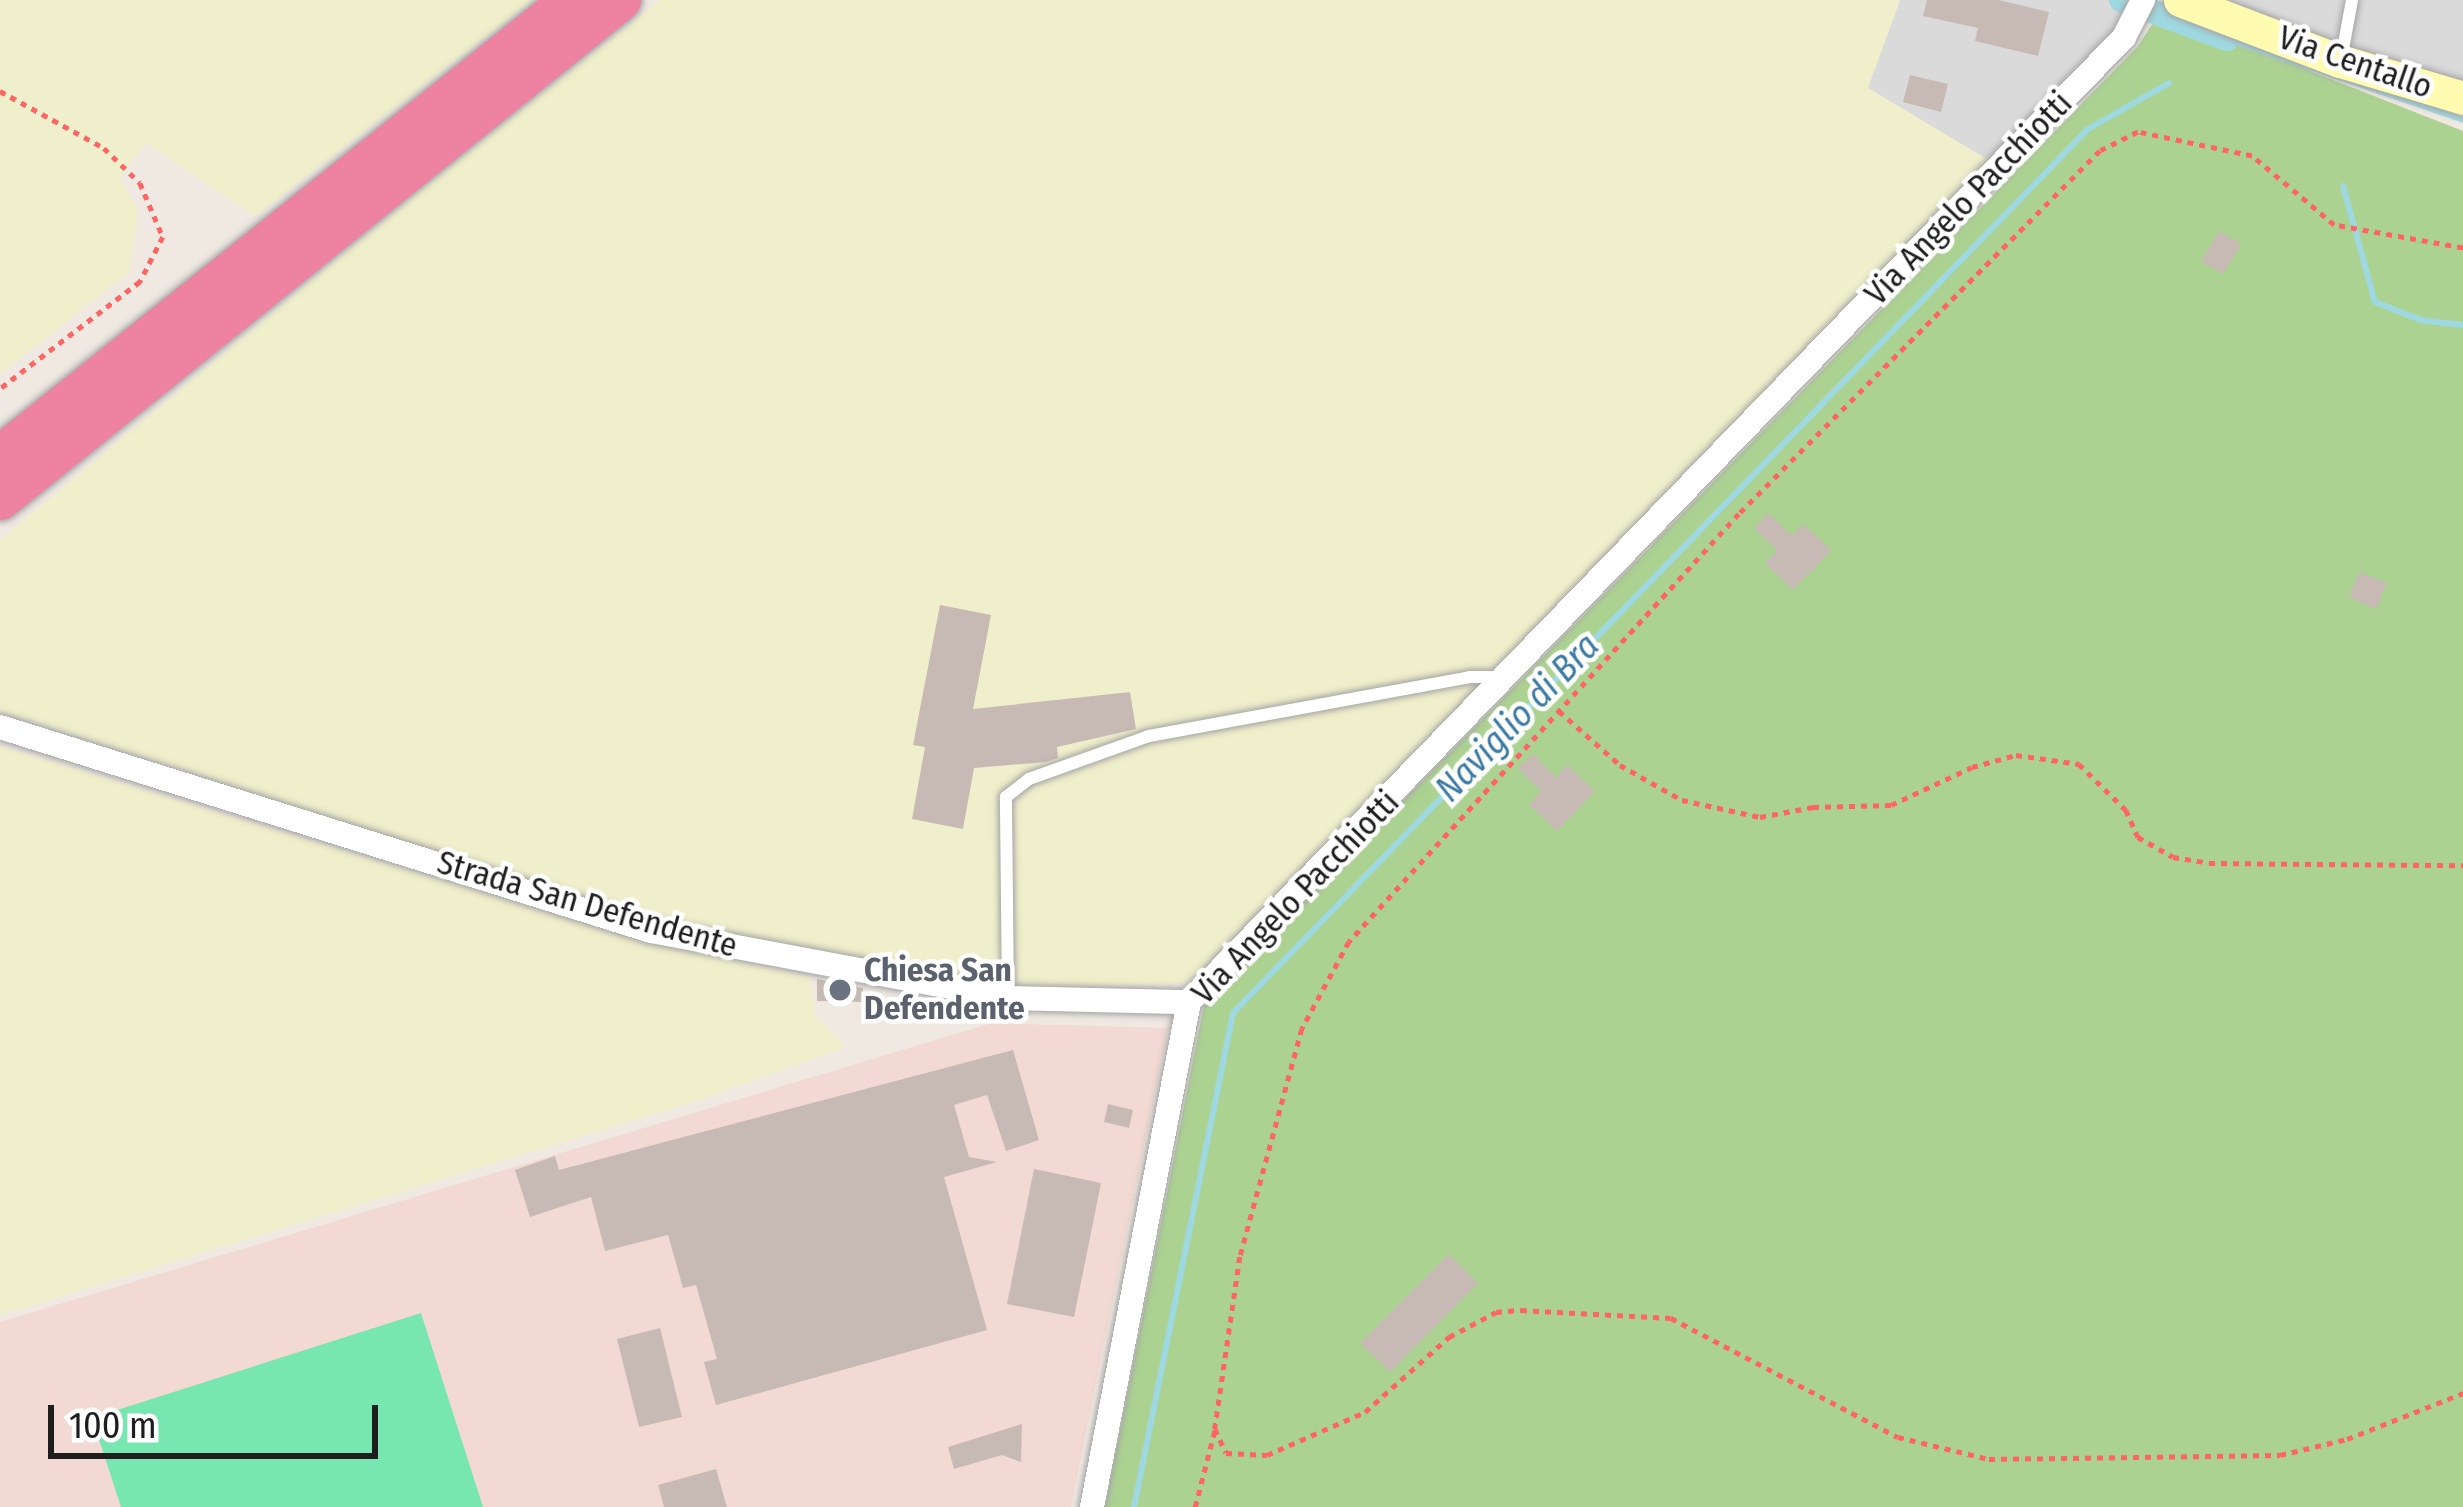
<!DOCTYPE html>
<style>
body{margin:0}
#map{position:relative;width:2463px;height:1507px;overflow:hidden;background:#efe9e2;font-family:"Fira Sans Condensed",sans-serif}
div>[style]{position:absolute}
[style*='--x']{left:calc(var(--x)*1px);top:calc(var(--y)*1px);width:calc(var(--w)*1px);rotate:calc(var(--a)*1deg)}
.residential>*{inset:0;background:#dbdada}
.military>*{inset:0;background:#f3d9d3}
.farmland>*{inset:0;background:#f0efcb}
.forest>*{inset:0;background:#acd292}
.pitch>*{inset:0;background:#78e6b0}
.stream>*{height:6px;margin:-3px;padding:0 3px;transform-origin:3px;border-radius:3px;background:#9ed9e1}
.canal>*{height:24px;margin:-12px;padding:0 12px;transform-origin:12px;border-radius:12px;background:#9ed9e1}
.building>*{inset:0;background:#c7bab5}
.path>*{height:4.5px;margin-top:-2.25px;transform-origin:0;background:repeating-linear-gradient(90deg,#ff6363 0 6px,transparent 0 12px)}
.roads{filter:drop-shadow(0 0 3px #a4a4a4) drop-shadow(0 0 3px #a4a4a4)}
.lane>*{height:12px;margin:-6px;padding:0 6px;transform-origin:6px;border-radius:6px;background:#fff}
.street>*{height:24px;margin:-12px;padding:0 12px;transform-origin:12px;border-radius:12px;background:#fff}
.secondary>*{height:33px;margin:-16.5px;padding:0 16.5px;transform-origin:16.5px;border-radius:16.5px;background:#fffbb0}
.highway>*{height:42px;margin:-21px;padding:0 21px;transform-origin:21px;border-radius:21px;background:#ee82a1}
.dots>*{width:33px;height:33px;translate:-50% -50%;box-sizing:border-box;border:6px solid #fff;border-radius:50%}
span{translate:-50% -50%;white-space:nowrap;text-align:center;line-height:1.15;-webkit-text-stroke:9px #fff;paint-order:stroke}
.street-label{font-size:33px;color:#1d1d1d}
.worship-label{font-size:33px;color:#5b616d;font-weight:700}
.left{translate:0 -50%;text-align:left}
.water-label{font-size:36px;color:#3c7ba5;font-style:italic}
.scale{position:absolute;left:48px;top:1405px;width:330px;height:54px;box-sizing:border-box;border:6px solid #1d1d1d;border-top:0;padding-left:15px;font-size:36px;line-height:42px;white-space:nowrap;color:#1d1d1d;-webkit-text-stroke:9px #fff;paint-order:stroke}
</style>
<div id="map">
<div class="residential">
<i style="clip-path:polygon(1900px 0,2129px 0,2116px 36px,1993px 163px,1867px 88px)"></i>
<i style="clip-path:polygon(2212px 0,2463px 0,2463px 82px,2354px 56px)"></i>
</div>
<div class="military">
<i style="clip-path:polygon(992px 1023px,1168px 1028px,1071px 1507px,0 1507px,0 1322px)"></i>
</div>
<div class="farmland">
<i style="clip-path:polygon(0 0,533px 0,255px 216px,146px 143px,120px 177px,138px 211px,129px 272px,0 374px)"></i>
<i style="clip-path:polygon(660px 0,1900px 0,1868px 88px,1993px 163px,1189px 983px,1010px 988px,654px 923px,0 711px,0 540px,431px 181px)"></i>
<i style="clip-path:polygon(0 746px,636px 939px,810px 977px,815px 1015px,846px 1047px,699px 1100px,0 1315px)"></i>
</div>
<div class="forest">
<i style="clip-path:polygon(2160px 12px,2463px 131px,2463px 1507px,1105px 1507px,1204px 1005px,2138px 46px)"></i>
</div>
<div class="pitch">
<i style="clip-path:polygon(421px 1313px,483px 1507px,121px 1507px,92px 1418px)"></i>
</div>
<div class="stream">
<i style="--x:2227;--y:39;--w:250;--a:18.9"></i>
<i style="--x:2343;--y:186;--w:120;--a:74.6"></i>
<i style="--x:2375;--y:302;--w:49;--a:21.4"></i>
<i style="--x:2421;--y:320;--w:42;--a:6.8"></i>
<i style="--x:1134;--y:1507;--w:504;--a:-78.67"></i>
<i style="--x:1233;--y:1013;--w:1230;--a:-45.96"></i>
<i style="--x:2088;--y:129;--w:93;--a:-29.6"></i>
</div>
<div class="canal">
<i style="--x:2121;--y:0;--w:113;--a:20.2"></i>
</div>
<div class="building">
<i style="clip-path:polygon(1927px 0,1999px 0,2049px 12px,2038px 56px,1975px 41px,1978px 28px,1923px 16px)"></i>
<i style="clip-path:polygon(1910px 75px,1948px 84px,1941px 112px,1903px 102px)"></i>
<i style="clip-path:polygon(2219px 231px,2241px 244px,2223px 274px,2201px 261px)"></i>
<i style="clip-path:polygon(1768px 513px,1792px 536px,1803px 524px,1831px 550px,1793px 590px,1765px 563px,1777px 550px,1754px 528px)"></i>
<i style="clip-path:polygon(2359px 572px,2387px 583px,2376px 609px,2349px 597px)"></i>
<i style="clip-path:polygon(940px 605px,991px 615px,973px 709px,1130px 692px,1136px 729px,1057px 747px,1058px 758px,1046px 762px,974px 768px,963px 829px,912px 819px,925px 747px,913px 745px)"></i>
<i style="clip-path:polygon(1533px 754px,1556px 777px,1567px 765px,1595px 791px,1557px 831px,1529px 805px,1541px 791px,1518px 768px)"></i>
<i style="clip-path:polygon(817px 979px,863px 988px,863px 1002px,817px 1001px)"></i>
<i style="clip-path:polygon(1013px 1050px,1039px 1140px,1006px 1151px,987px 1095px,954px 1105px,969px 1157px,997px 1162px,944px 1177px,987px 1330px,716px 1405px,704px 1362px,717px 1359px,696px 1285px,683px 1288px,668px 1235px,605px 1251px,591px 1197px,530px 1217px,515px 1170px,555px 1156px,559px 1170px)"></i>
<i style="clip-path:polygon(1108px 1104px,1133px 1110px,1129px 1128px,1104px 1122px)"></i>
<i style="clip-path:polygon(1034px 1169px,1101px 1183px,1074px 1317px,1007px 1304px)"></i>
<i style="clip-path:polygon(1449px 1254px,1478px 1283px,1390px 1372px,1360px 1343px)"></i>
<i style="clip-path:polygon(660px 1328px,682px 1417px,639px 1427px,617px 1339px)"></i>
<i style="clip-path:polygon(1022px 1424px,1021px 1462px,1002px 1455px,954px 1469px,948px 1447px)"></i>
<i style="clip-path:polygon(716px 1469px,727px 1507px,664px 1507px,658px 1485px)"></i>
</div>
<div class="path">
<i style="--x:0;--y:91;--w:119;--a:28.7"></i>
<i style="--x:104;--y:148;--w:50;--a:44.2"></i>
<i style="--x:140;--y:183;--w:59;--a:66.9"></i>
<i style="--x:163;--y:237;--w:51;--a:117.1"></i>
<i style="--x:140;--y:282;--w:176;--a:142.6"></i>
<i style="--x:2463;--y:248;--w:131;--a:-169.9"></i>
<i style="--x:2334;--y:225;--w:107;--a:-139.9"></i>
<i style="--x:2252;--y:156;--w:116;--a:-168.1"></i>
<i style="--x:2138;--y:132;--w:42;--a:153.4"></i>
<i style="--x:2100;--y:151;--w:512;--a:134.84"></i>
<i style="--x:1739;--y:514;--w:579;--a:132.34"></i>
<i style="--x:1349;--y:942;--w:99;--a:118.4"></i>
<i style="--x:1302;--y:1029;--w:236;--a:105.2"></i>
<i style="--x:1240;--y:1257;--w:174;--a:98.3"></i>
<i style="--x:1215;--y:1429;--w:26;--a:65"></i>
<i style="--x:1226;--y:1453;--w:41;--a:2.8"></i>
<i style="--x:1267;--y:1455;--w:107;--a:-23.7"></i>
<i style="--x:1365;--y:1412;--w:113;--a:-41.8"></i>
<i style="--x:1449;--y:1337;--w:53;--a:-28"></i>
<i style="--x:1496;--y:1312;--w:25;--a:-5"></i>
<i style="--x:1521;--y:1310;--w:150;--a:3.1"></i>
<i style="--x:1671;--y:1318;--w:256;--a:27.7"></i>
<i style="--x:1898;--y:1437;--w:94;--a:13.6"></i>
<i style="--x:1989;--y:1459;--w:291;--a:-0.8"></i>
<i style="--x:2280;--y:1455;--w:69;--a:-13.4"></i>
<i style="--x:2347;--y:1439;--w:125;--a:-21.6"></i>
<i style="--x:1559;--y:711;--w:81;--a:41.5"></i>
<i style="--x:1620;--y:765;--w:71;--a:29.4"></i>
<i style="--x:1682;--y:800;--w:80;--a:12.3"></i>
<i style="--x:1760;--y:817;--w:54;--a:-10.7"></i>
<i style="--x:1813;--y:807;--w:78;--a:-1.5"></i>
<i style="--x:1891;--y:805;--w:89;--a:-25.1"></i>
<i style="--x:1972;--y:767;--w:46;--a:-15.3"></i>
<i style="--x:2016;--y:755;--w:64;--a:8.1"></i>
<i style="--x:2079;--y:764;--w:66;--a:44.4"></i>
<i style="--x:2126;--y:810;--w:30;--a:66"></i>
<i style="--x:2138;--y:837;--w:40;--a:29.7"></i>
<i style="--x:2173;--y:857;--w:36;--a:9"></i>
<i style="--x:2209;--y:863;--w:254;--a:0.5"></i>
<i style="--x:1195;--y:1507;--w:81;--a:-75.6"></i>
</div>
<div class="roads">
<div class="lane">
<i style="--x:2341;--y:60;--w:61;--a:-79.6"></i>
<i style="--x:1008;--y:998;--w:201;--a:-90.6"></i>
<i style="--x:1006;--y:797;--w:29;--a:-38"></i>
<i style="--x:1029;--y:779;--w:127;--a:-19.7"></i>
<i style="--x:1149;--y:736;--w:325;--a:-10.4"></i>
<i style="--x:1469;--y:677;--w:34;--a:0"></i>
</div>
<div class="street">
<i style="--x:0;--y:727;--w:682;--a:17.4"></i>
<i style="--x:651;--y:931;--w:363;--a:10.6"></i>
<i style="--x:1008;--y:998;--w:181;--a:1.3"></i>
<i style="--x:1092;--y:1507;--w:514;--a:-79.13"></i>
<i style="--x:1189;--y:1002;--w:1344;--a:-45.9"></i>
<i style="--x:2124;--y:37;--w:42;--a:-62.8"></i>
</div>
<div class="secondary">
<i style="--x:2180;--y:0;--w:171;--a:20.9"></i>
<i style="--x:2340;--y:61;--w:128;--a:16.7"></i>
</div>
<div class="highway">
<i style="--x:0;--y:457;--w:732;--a:-38.62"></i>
<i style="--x:0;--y:499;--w:796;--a:-38.83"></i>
</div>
</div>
<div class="dots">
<i style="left:840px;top:990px;background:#6b7280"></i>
</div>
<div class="street-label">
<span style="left:2355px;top:63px;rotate:19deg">Via Centallo</span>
<span style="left:1969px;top:199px;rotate:-46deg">Via Angelo Pacchiotti</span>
<span style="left:1296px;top:898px;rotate:-46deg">Via Angelo Pacchiotti</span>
<span style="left:587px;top:905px;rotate:16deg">Strada San Defendente</span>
</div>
<div class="worship-label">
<span class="left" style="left:864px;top:990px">Chiesa San<br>Defendente</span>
</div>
<div class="water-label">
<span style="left:1518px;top:718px;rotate:-46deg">Naviglio di Bra</span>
</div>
<div class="scale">100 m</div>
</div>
